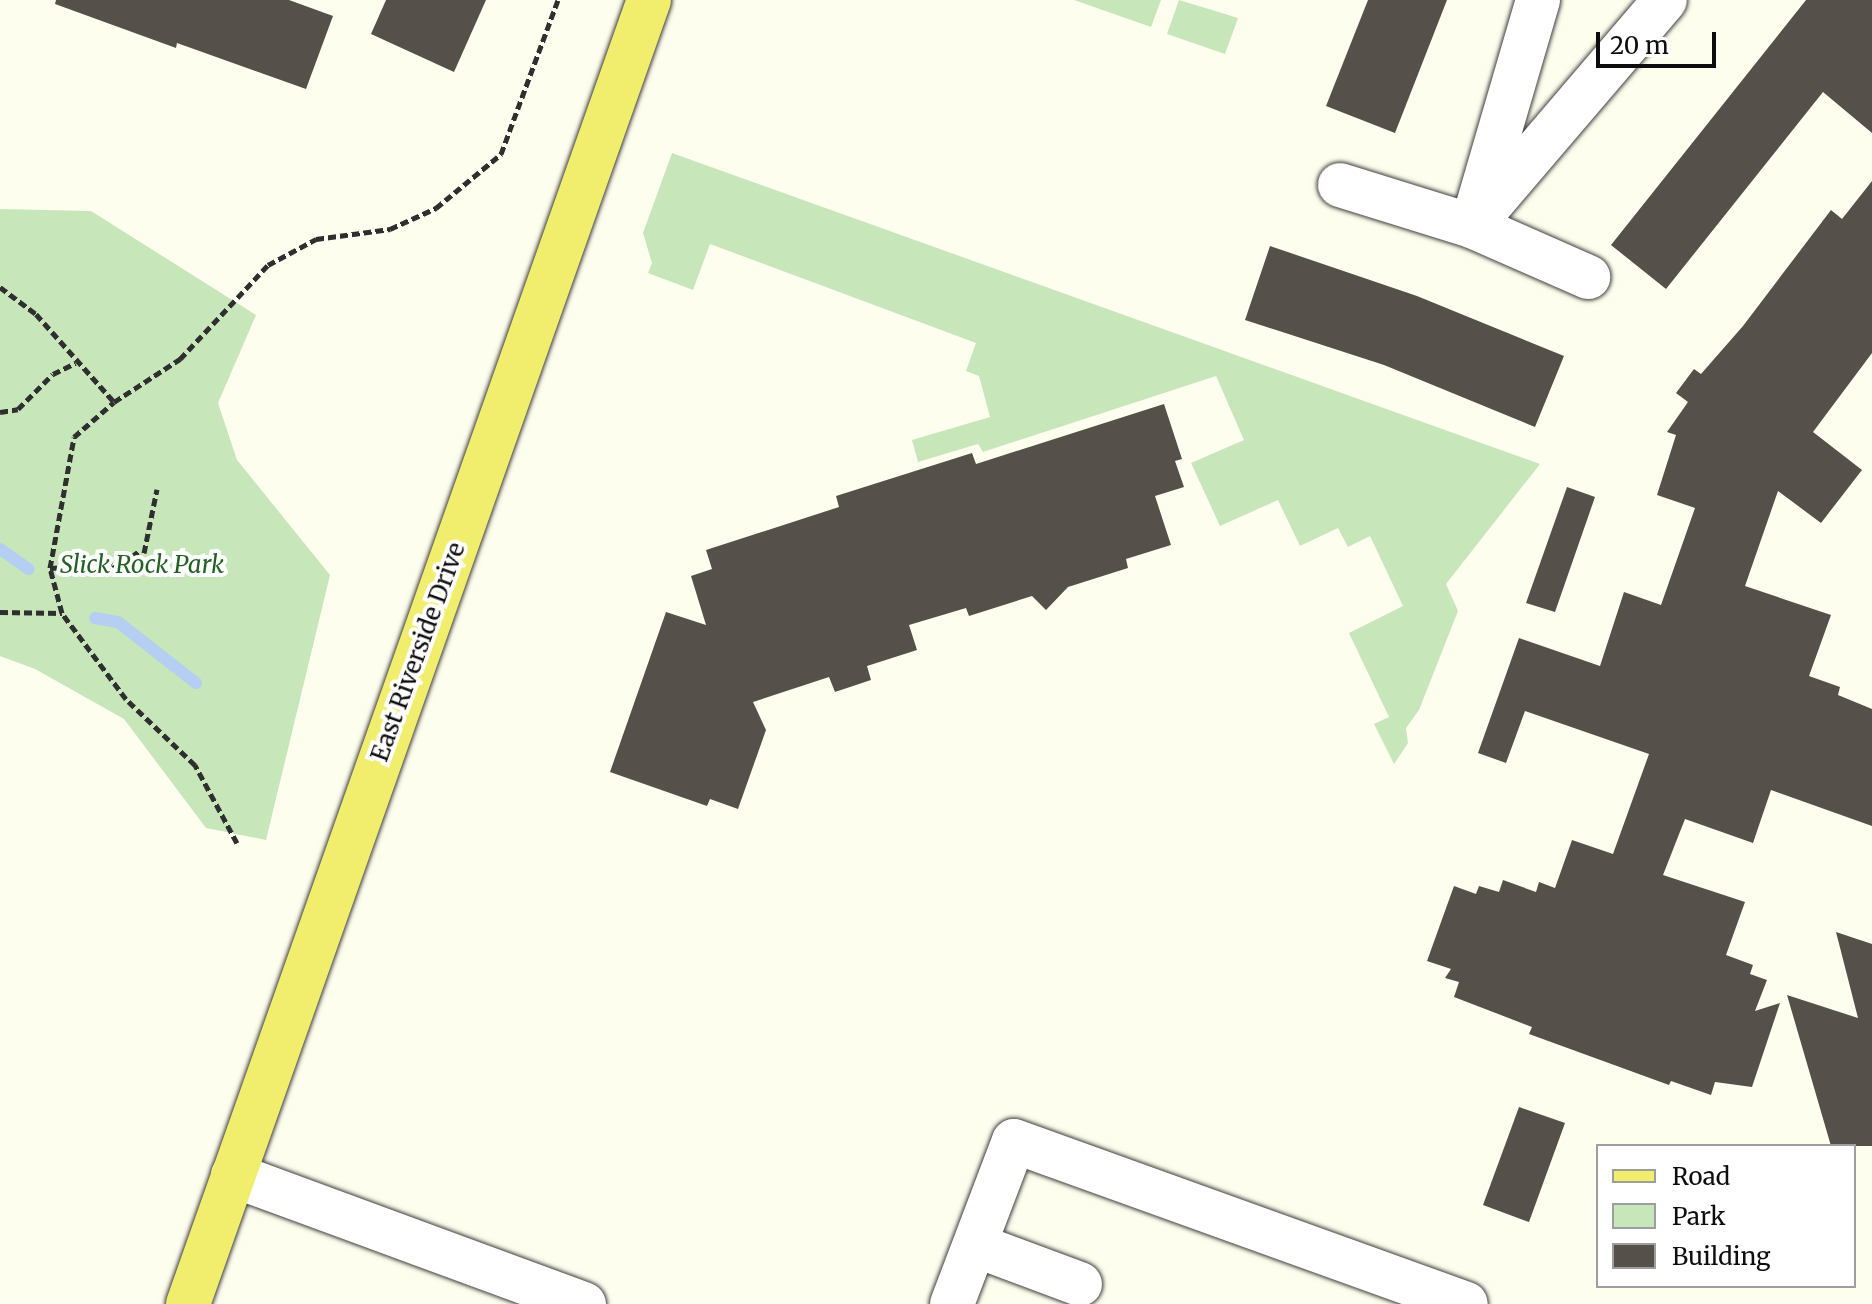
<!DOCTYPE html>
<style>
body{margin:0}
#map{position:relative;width:1872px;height:1304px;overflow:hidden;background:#fefeee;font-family:Merriweather,serif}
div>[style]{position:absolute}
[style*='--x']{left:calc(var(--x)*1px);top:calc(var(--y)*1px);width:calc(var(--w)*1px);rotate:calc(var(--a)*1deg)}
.green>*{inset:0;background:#c7e6ba}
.stream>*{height:12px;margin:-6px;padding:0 6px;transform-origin:6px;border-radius:6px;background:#b6cef2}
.building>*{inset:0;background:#55514a}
.path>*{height:5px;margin-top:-2.5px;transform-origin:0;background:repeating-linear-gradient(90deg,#2f2f2f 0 8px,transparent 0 12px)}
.roads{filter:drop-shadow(0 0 2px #404040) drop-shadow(0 0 2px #404040)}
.minor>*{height:44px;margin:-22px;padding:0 22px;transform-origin:22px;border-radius:22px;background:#fff}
.major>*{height:44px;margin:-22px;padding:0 22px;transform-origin:22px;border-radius:22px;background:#f0ee6c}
span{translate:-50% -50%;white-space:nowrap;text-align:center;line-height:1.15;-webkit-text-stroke:8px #fff;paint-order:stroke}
.park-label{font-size:24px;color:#216122;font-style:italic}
.street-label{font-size:24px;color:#0d0d0d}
.legend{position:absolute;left:1596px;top:1144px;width:260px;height:144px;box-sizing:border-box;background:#fff;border:2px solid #9e9e9e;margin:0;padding:10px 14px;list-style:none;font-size:24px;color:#0d0d0d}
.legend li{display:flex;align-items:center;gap:16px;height:40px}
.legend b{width:40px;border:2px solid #9e9e9e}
.scale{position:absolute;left:1596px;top:32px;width:120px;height:36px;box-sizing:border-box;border:4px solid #0d0d0d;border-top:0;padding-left:10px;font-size:24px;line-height:28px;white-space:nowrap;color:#0d0d0d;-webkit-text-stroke:6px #fff;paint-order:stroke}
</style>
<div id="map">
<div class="green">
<i style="clip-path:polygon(1074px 0,1161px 0,1151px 27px)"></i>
<i style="clip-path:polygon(1179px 0,1238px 18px,1225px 54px,1167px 34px)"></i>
<i style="clip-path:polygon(672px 153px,1540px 464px,1446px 584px,1458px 611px,1419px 710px,1406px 728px,1408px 743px,1394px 764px,1374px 724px,1389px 717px,1349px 633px,1403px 606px,1370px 536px,1348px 547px,1338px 528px,1300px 546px,1278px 500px,1220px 526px,1191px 463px,1244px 440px,1216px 376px,983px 452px,978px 444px,918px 462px,912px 440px,990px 417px,979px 376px,966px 371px,976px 343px,710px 244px,693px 290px,648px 273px,652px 263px,643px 233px)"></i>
<i style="clip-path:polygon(0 209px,91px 211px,256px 315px,218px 403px,237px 460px,330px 575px,266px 840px,206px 828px,124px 719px,35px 669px,0 656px)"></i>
</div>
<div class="stream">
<i style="--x:0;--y:549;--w:35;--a:35"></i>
<i style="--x:95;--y:618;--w:23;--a:10"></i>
<i style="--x:118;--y:622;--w:99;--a:38"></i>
</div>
<div class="building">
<i style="clip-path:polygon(56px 0,289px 0,333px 16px,306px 89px,177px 43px,176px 48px,55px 4px)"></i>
<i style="clip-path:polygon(386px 0,486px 0,454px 72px,371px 34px)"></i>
<i style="clip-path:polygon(1368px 0,1447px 0,1395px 133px,1326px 106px)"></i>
<i style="clip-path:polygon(1806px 0,1872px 0,1872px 133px,1823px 92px,1666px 289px,1611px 245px)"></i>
<i style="clip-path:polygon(1872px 181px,1872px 353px,1813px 432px,1862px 470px,1821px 523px,1778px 491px,1745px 586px,1831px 615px,1809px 676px,1840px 687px,1838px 695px,1872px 709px,1872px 826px,1771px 790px,1753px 843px,1685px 819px,1663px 875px,1745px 902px,1726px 955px,1753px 965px,1750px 974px,1767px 980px,1755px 1011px,1780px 1003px,1752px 1087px,1715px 1082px,1711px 1095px,1671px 1081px,1669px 1085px,1529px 1034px,1532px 1027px,1454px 997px,1459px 982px,1445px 978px,1451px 969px,1427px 961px,1454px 886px,1476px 894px,1479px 886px,1499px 892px,1503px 880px,1536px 892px,1539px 882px,1555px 888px,1572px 840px,1613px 854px,1649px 754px,1525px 711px,1506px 763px,1478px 753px,1519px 638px,1600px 666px,1624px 592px,1661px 605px,1695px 508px,1657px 495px,1676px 435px,1667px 432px,1688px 402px,1676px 393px,1694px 369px,1701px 374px,1743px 326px,1831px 210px,1842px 219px)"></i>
<i style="clip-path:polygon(1270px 246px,1417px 296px,1564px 356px,1535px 427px,1384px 365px,1245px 320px)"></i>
<i style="clip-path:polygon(1164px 404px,1182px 459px,1175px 461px,1184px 487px,1155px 496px,1171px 545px,1126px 559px,1128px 568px,1068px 587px,1046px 610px,1032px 596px,969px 616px,966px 608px,909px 625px,917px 650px,867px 666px,871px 680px,835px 692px,829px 677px,753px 702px,766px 730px,738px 809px,710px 799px,707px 806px,610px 772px,666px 612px,706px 625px,691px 576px,712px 569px,706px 550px,839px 507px,836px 496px,972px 453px,976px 464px)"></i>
<i style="clip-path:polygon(1567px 487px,1595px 497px,1555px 612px,1526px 603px)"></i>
<i style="clip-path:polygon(1836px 932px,1872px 944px,1872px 1146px,1831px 1146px,1787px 995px,1858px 1018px)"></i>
<i style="clip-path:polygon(1519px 1107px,1565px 1123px,1529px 1222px,1483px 1205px)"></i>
</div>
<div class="path">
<i style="--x:0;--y:287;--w:45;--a:36.9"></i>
<i style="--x:36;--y:314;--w:118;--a:48.4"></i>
<i style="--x:0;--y:412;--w:18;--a:-9"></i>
<i style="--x:18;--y:409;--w:49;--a:-45"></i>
<i style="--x:53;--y:374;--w:25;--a:-26"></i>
<i style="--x:144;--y:553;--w:65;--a:-78.5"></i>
<i style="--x:50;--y:568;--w:72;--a:-3.2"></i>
<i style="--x:122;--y:564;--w:21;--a:-37"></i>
<i style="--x:0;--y:612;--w:62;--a:0.9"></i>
<i style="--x:237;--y:843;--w:89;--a:-118.3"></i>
<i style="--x:195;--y:765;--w:95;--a:-136.3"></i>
<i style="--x:126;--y:699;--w:107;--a:-126.7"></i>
<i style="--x:62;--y:613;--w:47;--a:-104.9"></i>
<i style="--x:50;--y:568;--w:133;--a:-79.6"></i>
<i style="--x:74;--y:437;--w:53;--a:-41.2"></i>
<i style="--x:114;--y:402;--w:79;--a:-33.1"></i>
<i style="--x:180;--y:359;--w:129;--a:-46.9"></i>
<i style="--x:268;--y:265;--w:55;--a:-28.4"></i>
<i style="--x:316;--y:239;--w:75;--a:-7.7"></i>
<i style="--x:390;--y:229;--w:51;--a:-24.5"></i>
<i style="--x:436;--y:208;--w:85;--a:-39.7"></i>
<i style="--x:501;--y:154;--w:164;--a:-69.7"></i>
</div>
<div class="roads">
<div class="minor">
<i style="--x:1538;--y:0;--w:235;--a:106.3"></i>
<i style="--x:1472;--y:226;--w:127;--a:23.7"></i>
<i style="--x:1340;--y:185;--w:138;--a:17.3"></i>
<i style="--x:1472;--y:226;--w:297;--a:-49.5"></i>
<i style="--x:233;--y:1175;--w:374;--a:20.2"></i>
<i style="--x:975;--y:1245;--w:112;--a:20.4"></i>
<i style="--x:952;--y:1304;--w:174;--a:-69.2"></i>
<i style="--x:1014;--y:1141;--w:480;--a:19.8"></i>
</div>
<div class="major">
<i style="--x:188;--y:1304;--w:1383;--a:-70.53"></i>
</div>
</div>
<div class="park-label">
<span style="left:142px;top:565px">Slick Rock Park</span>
</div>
<div class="street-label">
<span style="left:418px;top:652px;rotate:-70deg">East Riverside Drive</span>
</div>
<ul class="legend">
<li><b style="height:10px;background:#f0ee6c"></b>Road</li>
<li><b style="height:22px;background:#c7e6ba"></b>Park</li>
<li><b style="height:22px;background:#55514a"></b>Building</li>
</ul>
<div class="scale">20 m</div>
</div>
